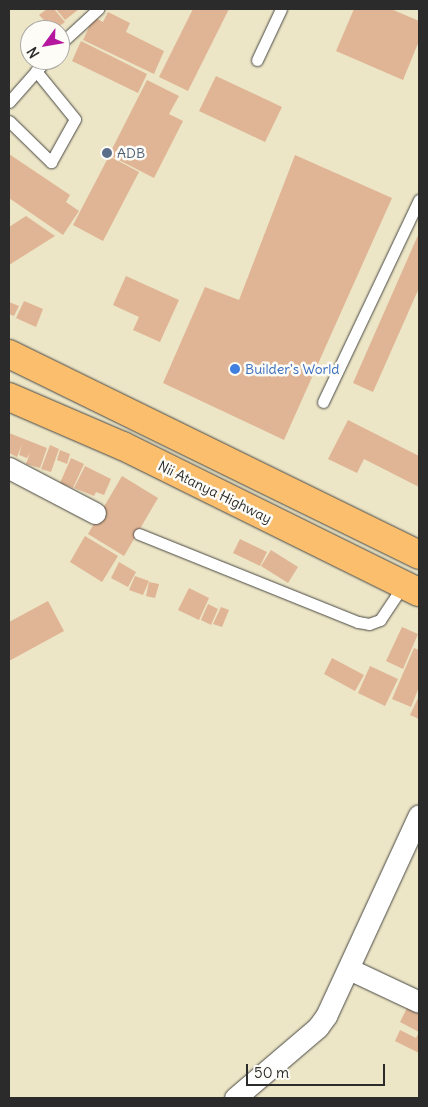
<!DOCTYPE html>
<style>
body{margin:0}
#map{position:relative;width:428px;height:1107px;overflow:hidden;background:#ece5c6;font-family:Delius,sans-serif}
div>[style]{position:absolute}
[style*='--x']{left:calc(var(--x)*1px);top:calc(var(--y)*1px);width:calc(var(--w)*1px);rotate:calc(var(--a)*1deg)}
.building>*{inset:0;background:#e0b595}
.roads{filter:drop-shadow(0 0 1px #484742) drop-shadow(0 0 1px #484742)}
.lane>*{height:11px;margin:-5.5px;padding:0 5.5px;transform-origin:5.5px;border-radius:5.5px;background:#fff}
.street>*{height:21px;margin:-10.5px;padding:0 10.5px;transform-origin:10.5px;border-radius:10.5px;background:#fff}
.primary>*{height:28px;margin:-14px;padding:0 14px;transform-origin:14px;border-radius:14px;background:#fabe6d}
.dots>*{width:14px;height:14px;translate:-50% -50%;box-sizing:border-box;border:2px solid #fdfcf7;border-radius:50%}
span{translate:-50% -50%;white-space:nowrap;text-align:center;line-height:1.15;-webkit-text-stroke:5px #fdfcf7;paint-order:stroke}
.service-label{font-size:14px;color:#4e5e75}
.left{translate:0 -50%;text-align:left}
.shop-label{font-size:14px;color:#366cbe}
.street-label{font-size:14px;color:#2b2b2b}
.frame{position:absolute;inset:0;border:10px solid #2b2b2b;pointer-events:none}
.north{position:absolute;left:20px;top:20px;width:50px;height:50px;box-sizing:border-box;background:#fdfcf7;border:1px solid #a9a8a5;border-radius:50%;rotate:238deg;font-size:14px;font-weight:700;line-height:20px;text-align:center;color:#2b2b2b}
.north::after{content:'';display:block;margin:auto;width:18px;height:22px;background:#b5179e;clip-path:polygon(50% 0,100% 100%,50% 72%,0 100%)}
.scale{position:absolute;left:246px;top:1064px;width:139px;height:22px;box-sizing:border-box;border:2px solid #2b2b2b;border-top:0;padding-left:6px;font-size:15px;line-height:18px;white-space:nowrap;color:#2b2b2b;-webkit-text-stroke:4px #fdfcf7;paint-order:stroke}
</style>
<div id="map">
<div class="building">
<i style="clip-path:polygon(47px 9px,54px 9px,65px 22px,54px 30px,39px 15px)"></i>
<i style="clip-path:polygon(56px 9px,79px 9px,65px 20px)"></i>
<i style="clip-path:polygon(193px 9px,229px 9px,188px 91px,159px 77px)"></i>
<i style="clip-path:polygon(354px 9px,391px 9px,419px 21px,419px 41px,403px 80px,336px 51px)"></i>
<i style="clip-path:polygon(108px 12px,130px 23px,126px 32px,164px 51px,154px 74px,83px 40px,94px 17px,103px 22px)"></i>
<i style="clip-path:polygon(81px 41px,147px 74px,138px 93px,72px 61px)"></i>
<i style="clip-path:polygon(216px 76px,282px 107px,265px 142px,199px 111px)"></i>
<i style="clip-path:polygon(147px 80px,179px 96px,169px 114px,183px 121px,154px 178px,109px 155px)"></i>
<i style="clip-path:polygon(9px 154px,70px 195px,66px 202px,79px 211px,63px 235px,9px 198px)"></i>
<i style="clip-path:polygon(295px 155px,392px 198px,284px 440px,163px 383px,205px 287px,239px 300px)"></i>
<i style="clip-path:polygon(109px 156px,139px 172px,103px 241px,73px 225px)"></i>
<i style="clip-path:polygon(26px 216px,55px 236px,9px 265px,9px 227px)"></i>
<i style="clip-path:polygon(419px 233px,419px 288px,373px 392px,353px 383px)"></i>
<i style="clip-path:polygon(126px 276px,179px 300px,160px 342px,133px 330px,139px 317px,113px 305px)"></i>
<i style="clip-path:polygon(24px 301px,43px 309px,36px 327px,16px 318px)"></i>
<i style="clip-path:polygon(9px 302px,19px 306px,14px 316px,9px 314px)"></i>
<i style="clip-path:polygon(348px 420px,419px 456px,419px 487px,364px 459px,357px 473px,328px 459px)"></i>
<i style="clip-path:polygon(9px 433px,47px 448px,40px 468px,26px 464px,30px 453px,27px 458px,19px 455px,22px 444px,17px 457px,9px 453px)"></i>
<i style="clip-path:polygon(50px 445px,59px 449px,51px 472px,41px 469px)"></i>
<i style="clip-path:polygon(60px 450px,70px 454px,67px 464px,57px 460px)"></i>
<i style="clip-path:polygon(71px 458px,84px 464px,73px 488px,60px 483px)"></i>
<i style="clip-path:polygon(85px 466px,111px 479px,104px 495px,96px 492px,94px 496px,74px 488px)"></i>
<i style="clip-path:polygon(122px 476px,158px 498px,124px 556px,88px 534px)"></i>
<i style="clip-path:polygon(85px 536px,118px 556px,102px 582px,70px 562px)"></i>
<i style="clip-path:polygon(240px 539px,267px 552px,260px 566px,233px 553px)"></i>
<i style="clip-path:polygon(271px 550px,298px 567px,288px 583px,261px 566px)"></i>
<i style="clip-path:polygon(119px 562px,136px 572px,128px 587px,111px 578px)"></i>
<i style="clip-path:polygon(135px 576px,149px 581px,143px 595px,129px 590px)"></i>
<i style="clip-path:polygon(149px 582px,159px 584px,155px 598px,146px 596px)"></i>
<i style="clip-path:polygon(189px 588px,209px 598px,199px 620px,178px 610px)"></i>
<i style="clip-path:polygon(48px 601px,64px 631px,9px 661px,9px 622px)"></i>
<i style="clip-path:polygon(208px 604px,218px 609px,211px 625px,201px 620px)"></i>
<i style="clip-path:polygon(221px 607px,229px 610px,222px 627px,213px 624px)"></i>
<i style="clip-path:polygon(402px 627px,418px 634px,403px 669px,386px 661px)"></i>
<i style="clip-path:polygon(414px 648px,419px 650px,419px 687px,411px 707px,392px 699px)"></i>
<i style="clip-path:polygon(332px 658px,364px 675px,355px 691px,324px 674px)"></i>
<i style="clip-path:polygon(370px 666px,398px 679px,385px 706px,358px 693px)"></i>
<i style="clip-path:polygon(419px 696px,419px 719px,410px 715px)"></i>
<i style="clip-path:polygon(408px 1006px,419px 1011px,419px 1053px,395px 1041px,400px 1030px,416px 1038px,419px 1032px,400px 1022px)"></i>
</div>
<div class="roads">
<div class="lane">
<i style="--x:60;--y:44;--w:52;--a:-42.6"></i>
<i style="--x:257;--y:60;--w:56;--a:-64.8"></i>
<i style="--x:9;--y:102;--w:56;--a:-48.6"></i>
<i style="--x:9;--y:121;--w:59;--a:44.3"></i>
<i style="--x:51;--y:162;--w:49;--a:-60.8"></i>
<i style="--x:75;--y:119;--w:62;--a:-129.1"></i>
<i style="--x:323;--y:402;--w:224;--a:-64.6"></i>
<i style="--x:139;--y:534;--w:236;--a:21.9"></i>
<i style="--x:358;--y:622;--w:11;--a:10"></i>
<i style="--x:369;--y:624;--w:12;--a:-20"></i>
<i style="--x:380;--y:620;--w:43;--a:-56.3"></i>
</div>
<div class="street">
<i style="--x:9;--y:468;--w:97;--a:27.6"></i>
<i style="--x:349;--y:969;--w:77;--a:25.2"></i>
<i style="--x:235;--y:1098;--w:109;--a:-40.5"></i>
<i style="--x:318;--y:1027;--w:14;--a:-54"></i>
<i style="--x:326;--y:1016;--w:221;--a:-65.2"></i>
</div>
<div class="primary">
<i style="--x:9;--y:354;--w:457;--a:26.1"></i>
<i style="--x:9;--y:397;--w:124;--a:23.3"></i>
<i style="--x:123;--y:446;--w:330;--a:26.3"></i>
</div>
</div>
<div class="dots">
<i style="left:107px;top:153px;background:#5c6f8a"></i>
<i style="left:235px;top:369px;background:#3f7fe0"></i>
</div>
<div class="service-label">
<span class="left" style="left:117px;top:153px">ADB</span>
</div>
<div class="shop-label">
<span class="left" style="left:245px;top:369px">Builder's World</span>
</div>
<div class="street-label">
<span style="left:215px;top:492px;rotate:26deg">Nii Atanya Highway</span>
</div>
<div class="frame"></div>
<div class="north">N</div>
<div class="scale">50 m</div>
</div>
